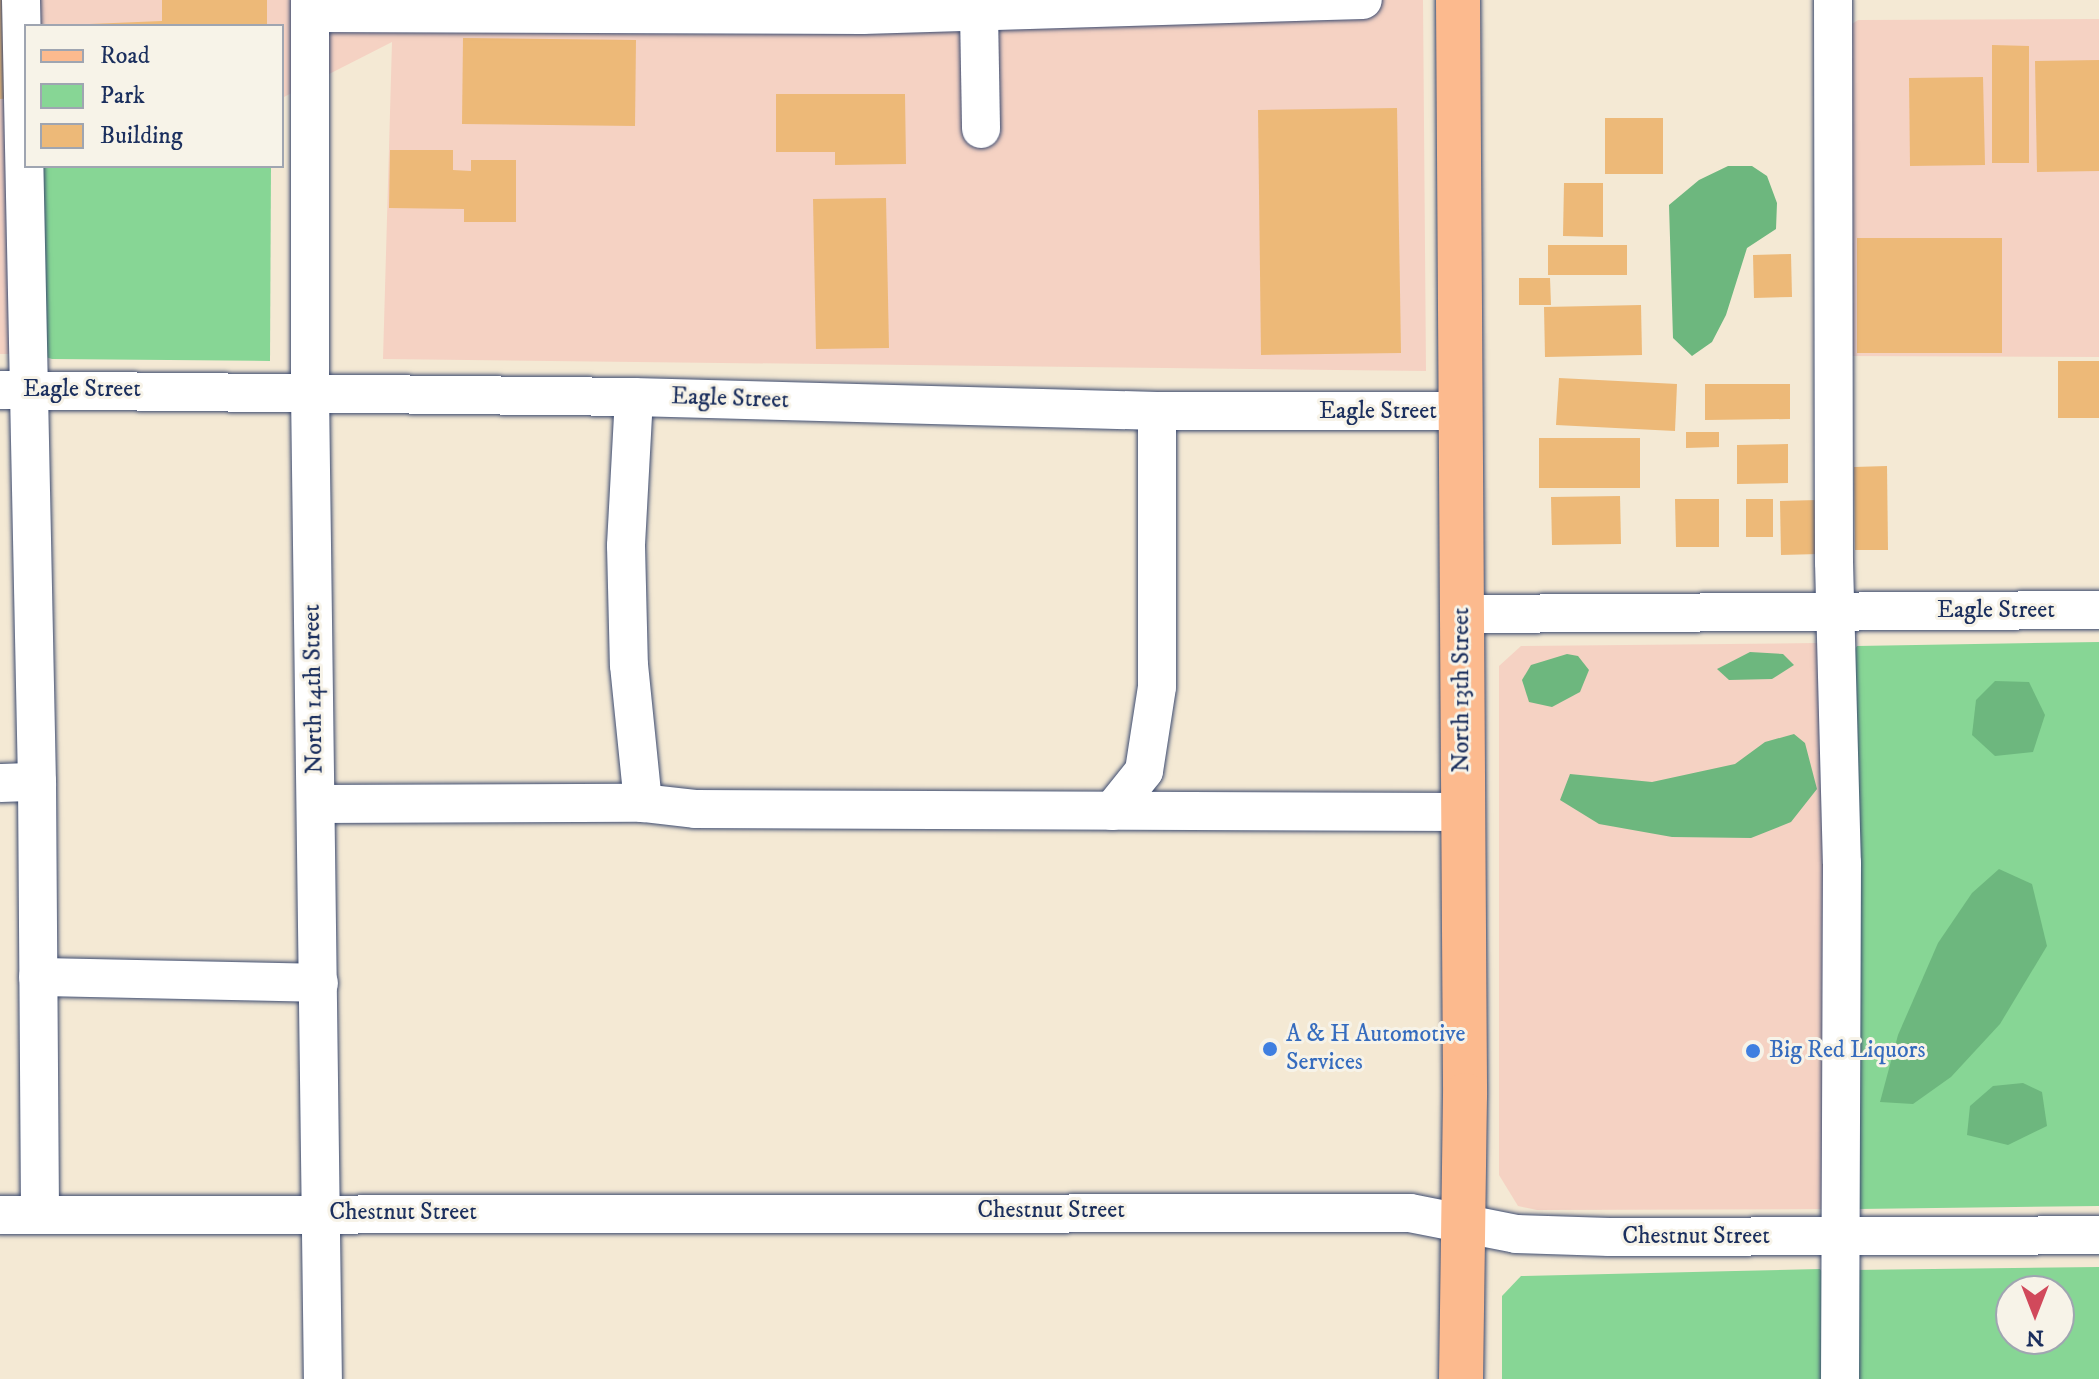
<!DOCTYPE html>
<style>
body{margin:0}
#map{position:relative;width:2099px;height:1379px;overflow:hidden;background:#f4e9d4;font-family:"IM FELL DW Pica",serif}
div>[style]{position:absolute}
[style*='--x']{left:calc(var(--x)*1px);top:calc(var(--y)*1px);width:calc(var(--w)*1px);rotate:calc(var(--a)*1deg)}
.built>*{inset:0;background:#f5d2c3}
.green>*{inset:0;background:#87d695}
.forest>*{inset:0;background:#6db77e}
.building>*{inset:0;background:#edb978}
.roads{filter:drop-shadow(0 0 2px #3c4b70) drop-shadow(0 0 2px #3c4b70)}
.minor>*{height:38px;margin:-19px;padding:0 19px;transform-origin:19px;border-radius:19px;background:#fff}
.major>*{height:44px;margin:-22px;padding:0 22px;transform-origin:22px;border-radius:22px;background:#fcba8e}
.dots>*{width:22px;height:22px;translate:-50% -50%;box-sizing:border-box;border:4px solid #f7f3e8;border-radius:50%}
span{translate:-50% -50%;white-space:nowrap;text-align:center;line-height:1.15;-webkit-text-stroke:6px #f7f3e8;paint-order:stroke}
.street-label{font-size:24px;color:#1b2f5e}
.shop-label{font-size:24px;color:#366cbe}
.left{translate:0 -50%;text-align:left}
.legend{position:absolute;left:24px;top:24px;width:260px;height:144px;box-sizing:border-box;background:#f7f3e8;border:2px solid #9fa5b1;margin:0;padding:10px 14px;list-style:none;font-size:24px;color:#1b2f5e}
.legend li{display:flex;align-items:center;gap:16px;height:40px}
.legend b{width:40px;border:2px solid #9fa5b1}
.north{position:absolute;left:1995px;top:1275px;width:80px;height:80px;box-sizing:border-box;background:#f7f3e8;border:2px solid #9fa5b1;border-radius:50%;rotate:180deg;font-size:22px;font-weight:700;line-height:32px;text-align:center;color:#1b2f5e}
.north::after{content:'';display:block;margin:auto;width:28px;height:36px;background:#d1495b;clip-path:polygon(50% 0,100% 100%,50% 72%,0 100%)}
</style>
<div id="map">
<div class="built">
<i style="clip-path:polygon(0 0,1423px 0,1426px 371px,383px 359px,392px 42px,282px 98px,282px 26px,26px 26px,13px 354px,0 354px)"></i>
<i style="clip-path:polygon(2099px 19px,2099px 357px,1846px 356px,1848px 33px,1852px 24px,1858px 20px)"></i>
<i style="clip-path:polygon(1817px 643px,1827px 651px,1823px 1209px,1537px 1210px,1518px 1206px,1499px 1175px,1499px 666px,1521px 646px)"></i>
</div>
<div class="green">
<i style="clip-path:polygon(34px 166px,271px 166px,270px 361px,52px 359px,39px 355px)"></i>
<i style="clip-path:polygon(2099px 642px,2099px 1206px,1858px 1209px,1850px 656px,1857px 646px)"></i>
<i style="clip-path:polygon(evenodd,2099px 1267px,2099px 1379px,1846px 1379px,1853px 1270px,2099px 1267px,2011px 1291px,2059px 1291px,2059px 1339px,2011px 1339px,2011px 1291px)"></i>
<i style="clip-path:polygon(1820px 1269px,1827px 1278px,1833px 1379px,1502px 1379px,1502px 1296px,1521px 1276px)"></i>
</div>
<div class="forest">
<i style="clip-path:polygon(1728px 166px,1752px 166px,1767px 176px,1777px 203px,1776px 229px,1747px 248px,1726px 315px,1712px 342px,1692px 356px,1673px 338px,1669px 205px,1699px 180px)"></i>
<i style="clip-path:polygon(1750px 652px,1783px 654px,1794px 665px,1772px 679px,1729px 680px,1717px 669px)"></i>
<i style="clip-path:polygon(1567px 654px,1578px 656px,1589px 670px,1580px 692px,1552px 707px,1529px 702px,1522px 680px,1531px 665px)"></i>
<i style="clip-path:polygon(1995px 681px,2029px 682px,2045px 715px,2033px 752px,1995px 756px,1972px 735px,1976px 700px)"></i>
<i style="clip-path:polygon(1794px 734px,1805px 743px,1817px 789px,1791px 822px,1751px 838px,1672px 837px,1599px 824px,1560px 800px,1570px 774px,1652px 782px,1735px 764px,1765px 742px)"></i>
<i style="clip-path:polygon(1999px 869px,2032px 884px,2047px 946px,2000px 1024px,1951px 1077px,1913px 1104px,1880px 1102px,1898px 1035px,1938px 943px,1972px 893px)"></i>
<i style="clip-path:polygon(2023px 1083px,2042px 1092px,2047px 1126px,2008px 1145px,1967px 1135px,1970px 1106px,1993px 1086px)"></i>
</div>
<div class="building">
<i style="clip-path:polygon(0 0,15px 0,17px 98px,0 99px)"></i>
<i style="clip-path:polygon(162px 0,267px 0,267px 26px,41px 26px,162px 21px)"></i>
<i style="clip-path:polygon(463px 38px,636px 40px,635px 126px,462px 124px)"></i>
<i style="clip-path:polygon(1992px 45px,2029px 46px,2029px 163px,1992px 163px)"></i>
<i style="clip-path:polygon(2099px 60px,2099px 171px,2037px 172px,2035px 61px)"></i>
<i style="clip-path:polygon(1983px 77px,1985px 165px,1910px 166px,1909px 78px)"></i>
<i style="clip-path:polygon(776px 94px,905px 94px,906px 164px,835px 165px,835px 152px,776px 152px)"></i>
<i style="clip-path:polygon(1397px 108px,1401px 353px,1261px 355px,1258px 110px)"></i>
<i style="clip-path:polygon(1605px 118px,1663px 118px,1663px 174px,1605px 174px)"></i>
<i style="clip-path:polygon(390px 150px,453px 150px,453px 170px,471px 171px,471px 160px,516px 160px,516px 222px,464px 222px,464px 209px,389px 208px)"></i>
<i style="clip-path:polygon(1564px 183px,1603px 183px,1603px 237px,1563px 236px)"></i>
<i style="clip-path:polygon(886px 198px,889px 348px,816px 349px,813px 199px)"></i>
<i style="clip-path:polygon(1857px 238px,2002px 238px,2002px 353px,1857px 353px)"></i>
<i style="clip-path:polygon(1548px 245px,1627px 245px,1627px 275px,1548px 275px)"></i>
<i style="clip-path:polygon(1791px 254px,1792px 297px,1754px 298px,1753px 255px)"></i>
<i style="clip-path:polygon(1519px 278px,1550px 278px,1551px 305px,1519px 305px)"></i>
<i style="clip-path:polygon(1641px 305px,1642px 355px,1545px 357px,1544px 307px)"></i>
<i style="clip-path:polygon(2058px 361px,2099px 361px,2099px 418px,2058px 418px)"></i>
<i style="clip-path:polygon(1559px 378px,1677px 384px,1675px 431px,1556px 425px)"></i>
<i style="clip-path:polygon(1705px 384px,1790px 384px,1790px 419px,1705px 420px)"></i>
<i style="clip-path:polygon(1686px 432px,1719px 432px,1719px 447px,1686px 448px)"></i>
<i style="clip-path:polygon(1539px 438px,1640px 438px,1640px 488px,1539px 488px)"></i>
<i style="clip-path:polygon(1788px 444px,1788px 483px,1737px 484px,1737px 445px)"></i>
<i style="clip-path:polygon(1887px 466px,1888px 550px,1855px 550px,1854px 467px)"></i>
<i style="clip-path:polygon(1620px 496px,1621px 544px,1552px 545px,1551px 497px)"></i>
<i style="clip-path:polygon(1675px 499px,1719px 499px,1719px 547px,1676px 547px)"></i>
<i style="clip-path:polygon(1746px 499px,1773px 499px,1773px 537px,1746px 537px)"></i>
<i style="clip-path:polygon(1817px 500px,1819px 554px,1781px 555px,1780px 501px)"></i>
</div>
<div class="roads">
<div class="minor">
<i style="--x:21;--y:0;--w:782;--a:88.83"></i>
<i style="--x:37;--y:782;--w:433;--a:89.6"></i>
<i style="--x:310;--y:0;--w:392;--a:90"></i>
<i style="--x:310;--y:392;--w:987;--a:89.25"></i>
<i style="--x:1833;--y:0;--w:562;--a:89.9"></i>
<i style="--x:1834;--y:562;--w:301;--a:88.5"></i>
<i style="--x:1842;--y:863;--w:516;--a:90.22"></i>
<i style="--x:979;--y:12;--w:117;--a:89"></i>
<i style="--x:310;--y:13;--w:553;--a:0.21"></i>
<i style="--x:863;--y:15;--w:500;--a:-1.72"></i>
<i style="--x:0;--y:390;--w:634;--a:0.63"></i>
<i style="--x:634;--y:397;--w:523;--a:1.53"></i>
<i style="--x:1157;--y:411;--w:303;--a:0"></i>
<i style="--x:634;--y:397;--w:149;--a:93.1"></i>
<i style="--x:626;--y:546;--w:119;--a:88.6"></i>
<i style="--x:629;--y:665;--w:139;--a:84.2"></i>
<i style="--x:643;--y:803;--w:52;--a:6.6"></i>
<i style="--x:695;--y:809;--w:768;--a:0.22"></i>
<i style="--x:1462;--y:614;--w:637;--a:-0.36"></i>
<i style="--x:0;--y:783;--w:37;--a:-2"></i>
<i style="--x:316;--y:804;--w:327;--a:-0.2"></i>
<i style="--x:1112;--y:811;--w:51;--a:-51.3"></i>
<i style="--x:1144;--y:771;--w:85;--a:-81.2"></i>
<i style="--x:1157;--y:687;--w:276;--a:-90"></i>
<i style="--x:38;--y:977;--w:281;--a:1.2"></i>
<i style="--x:0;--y:1215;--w:1410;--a:-0.08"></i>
<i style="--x:1410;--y:1213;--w:108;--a:11.2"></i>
<i style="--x:1516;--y:1234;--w:93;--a:1.8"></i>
<i style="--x:1609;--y:1237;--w:490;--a:-0.2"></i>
</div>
<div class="major">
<i style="--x:1458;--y:0;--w:1095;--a:89.63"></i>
<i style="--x:1465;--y:1095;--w:284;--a:90.8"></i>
</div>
</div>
<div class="dots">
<i style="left:1270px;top:1049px;background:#3f7fe0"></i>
<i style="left:1753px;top:1051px;background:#3f7fe0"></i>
</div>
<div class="street-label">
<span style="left:82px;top:390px">Eagle Street</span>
<span style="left:730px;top:399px;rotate:2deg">Eagle Street</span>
<span style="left:1378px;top:412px">Eagle Street</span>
<span style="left:1996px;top:611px">Eagle Street</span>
<span style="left:314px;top:689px;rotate:-91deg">North 14th Street</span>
<span style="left:1462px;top:690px;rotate:-90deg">North 13th Street</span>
<span style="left:1051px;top:1211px">Chestnut Street</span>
<span style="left:403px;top:1213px">Chestnut Street</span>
<span style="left:1696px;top:1237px">Chestnut Street</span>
</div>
<div class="shop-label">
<span class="left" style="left:1286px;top:1049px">A &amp; H Automotive<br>Services</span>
<span class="left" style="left:1769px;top:1051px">Big Red Liquors</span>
</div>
<ul class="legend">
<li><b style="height:10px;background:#fcba8e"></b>Road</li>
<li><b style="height:22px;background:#87d695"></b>Park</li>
<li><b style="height:22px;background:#edb978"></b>Building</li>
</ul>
<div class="north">N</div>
</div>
